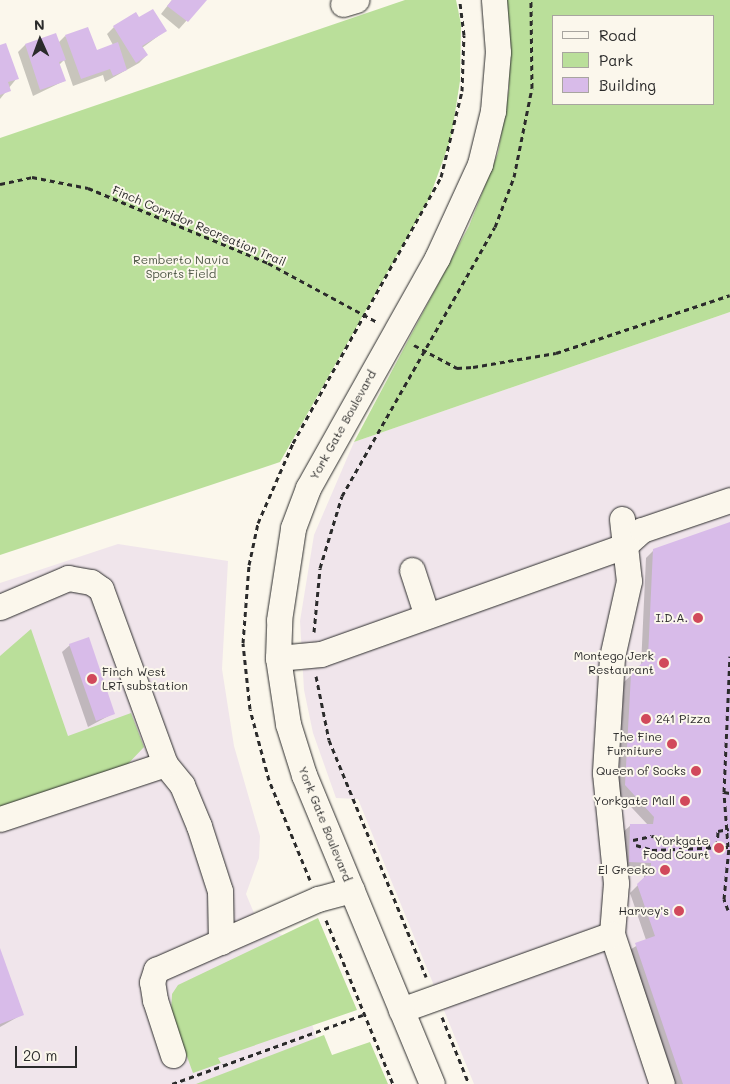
<!DOCTYPE html>
<style>
body{margin:0}
#map{position:relative;width:730px;height:1084px;overflow:hidden;background:#fbf7ec;font-family:Mali,sans-serif}
div>[style]{position:absolute}
[style*='--x']{left:calc(var(--x)*1px);top:calc(var(--y)*1px);width:calc(var(--w)*1px);rotate:calc(var(--a)*1deg)}
.built>*{inset:0;background:#f0e5eb}
.green>*{inset:0;background:#badf9a}
.shadow>*{inset:0;background:#0003}
.building>*{inset:0;background:#d8bbe9}
.path>*{height:3px;margin-top:-1.5px;transform-origin:0;background:repeating-linear-gradient(90deg,#2b2b2b 0 5px,transparent 0 9px)}
.roads{filter:drop-shadow(0 0 1px #2b2b2b) drop-shadow(0 0 1px #2b2b2b)}
.minor>*{height:25px;margin:-12.5px;padding:0 12.5px;transform-origin:12.5px;border-radius:12.5px;background:#fbf7ec}
.dots>*{width:14px;height:14px;translate:-50% -50%;box-sizing:border-box;border:2px solid #fbf7ec;border-radius:50%}
span{translate:-50% -50%;white-space:nowrap;text-align:center;line-height:1.15;-webkit-text-stroke:4px #fbf7ec;paint-order:stroke}
.street-label{font-size:12px;color:#2b2b2b}
.park-label{font-size:12px;color:#4f5847}
.poi-label{font-size:12px;color:#2b2b2b}
.right{translate:-100% -50%;text-align:right}
.left{translate:0 -50%;text-align:left}
.legend{position:absolute;left:552px;top:15px;width:162px;height:90px;box-sizing:border-box;background:#fbf7ec;border:1px solid #a8a59f;margin:0;padding:6px 9px;list-style:none;font-size:15px;color:#2b2b2b}
.legend li{display:flex;align-items:center;gap:10px;height:25px}
.legend b{width:25px;border:1px solid #a8a59f}
.north{position:absolute;left:15px;top:15px;width:50px;height:50px;-webkit-text-stroke:4px #fbf7ec;paint-order:stroke;rotate:358deg;font-size:14px;font-weight:700;line-height:20px;text-align:center;color:#2b2b2b}
.north::after{content:'';display:block;margin:auto;width:18px;height:22px;background:#2b2b2b;clip-path:polygon(50% 0,100% 100%,50% 72%,0 100%)}
.scale{position:absolute;left:15px;top:1046px;width:62px;height:22px;box-sizing:border-box;border:2px solid #2b2b2b;border-top:0;padding-left:6px;font-size:15px;line-height:18px;white-space:nowrap;color:#2b2b2b;-webkit-text-stroke:4px #fbf7ec;paint-order:stroke}
</style>
<div id="map">
<div class="built">
<i style="clip-path:polygon(730px 312px,730px 1084px,474px 1084px,358px 799px,336px 798px,313px 733px,304px 690px,300px 621px,314px 535px,354px 442px)"></i>
<i style="clip-path:polygon(118px 544px,228px 561px,222px 669px,234px 746px,260px 836px,259px 858px,246px 894px,259px 925px,282px 935px,332px 1084px,0 1084px,0 583px)"></i>
</div>
<div class="green">
<i style="clip-path:polygon(405px 0,456px 0,461px 24px,460px 81px,451px 138px,429px 199px,280px 462px,0 555px,0 138px)"></i>
<i style="clip-path:polygon(evenodd,507px 0,730px 0,730px 312px,354px 442px,469px 226px,498px 153px,509px 89px,507px 0,554px 16px,714px 16px,714px 104px,554px 104px,554px 16px)"></i>
<i style="clip-path:polygon(31px 629px,68px 736px,131px 713px,144px 747px,126px 766px,0 810px,0 656px)"></i>
<i style="clip-path:polygon(318px 918px,357px 1010px,218px 1058px,221px 1063px,193px 1073px,171px 1013px,172px 994px,178px 985px)"></i>
<i style="clip-path:polygon(324px 1035px,332px 1055px,370px 1042px,388px 1084px,196px 1084px)"></i>
</div>
<div class="shadow">
<i style="clip-path:polygon(172px 0,205px 0,179px 29px,161px 14px)"></i>
<i style="clip-path:polygon(138px 19px,165px 31px,142px 48px,147px 55px,139px 63px,105px 82px,103px 75px,73px 86px,64px 60px,59px 65px,64px 81px,33px 96px,18px 52px,25px 45px,58px 43px,65px 36px,96px 51px,113px 45px,107px 34px,114px 27px)"></i>
<i style="clip-path:polygon(0 47px,17px 78px,0 99px)"></i>
<i style="clip-path:polygon(730px 524px,730px 1084px,674px 1084px,628px 951px,646px 940px,630px 893px,644px 879px,644px 870px,622px 869px,623px 832px,631px 825px,648px 825px,618px 793px,624px 682px,641px 666px,646px 558px,654px 550px)"></i>
<i style="clip-path:polygon(70px 645px,114px 713px,88px 727px,62px 652px)"></i>
<i style="clip-path:polygon(0 951px,23px 1014px,0 1027px)"></i>
</div>
<div class="building">
<i style="clip-path:polygon(172px 0,207px 0,188px 22px,167px 6px)"></i>
<i style="clip-path:polygon(153px 9px,167px 31px,142px 46px,148px 55px,136px 63px,113px 26px,136px 12px,139px 17px)"></i>
<i style="clip-path:polygon(88px 27px,97px 50px,118px 42px,127px 70px,113px 76px,110px 69px,81px 79px,65px 35px)"></i>
<i style="clip-path:polygon(56px 33px,66px 60px,59px 62px,66px 81px,40px 90px,25px 44px)"></i>
<i style="clip-path:polygon(6px 43px,19px 79px,8px 82px,11px 91px,0 95px,0 45px)"></i>
<i style="clip-path:polygon(730px 522px,730px 1084px,683px 1084px,635px 943px,655px 936px,637px 884px,651px 871px,651px 863px,629px 862px,630px 824px,653px 824px,654px 817px,625px 785px,631px 674px,648px 657px,653px 549px)"></i>
<i style="clip-path:polygon(89px 637px,115px 714px,96px 721px,69px 644px)"></i>
<i style="clip-path:polygon(0 948px,24px 1015px,0 1024px)"></i>
</div>
<div class="path">
<i style="--x:0;--y:184;--w:33;--a:-12"></i>
<i style="--x:32;--y:177;--w:57;--a:11.1"></i>
<i style="--x:88;--y:188;--w:195;--a:22.6"></i>
<i style="--x:268;--y:263;--w:124;--a:28.4"></i>
<i style="--x:414;--y:345;--w:49;--a:28.1"></i>
<i style="--x:457;--y:368;--w:16;--a:-4"></i>
<i style="--x:473;--y:367;--w:84;--a:-9.6"></i>
<i style="--x:556;--y:353;--w:183;--a:-18.4"></i>
<i style="--x:314;--y:632;--w:64;--a:-84.6"></i>
<i style="--x:320;--y:568;--w:75;--a:-73"></i>
<i style="--x:342;--y:496;--w:309;--a:-60.4"></i>
<i style="--x:495;--y:227;--w:53;--a:-69.2"></i>
<i style="--x:514;--y:177;--w:91;--a:-78.6"></i>
<i style="--x:532;--y:88;--w:88;--a:-90.7"></i>
<i style="--x:316;--y:676;--w:65;--a:78.5"></i>
<i style="--x:329;--y:740;--w:256;--a:67.7"></i>
<i style="--x:724;--y:792;--w:6;--a:9"></i>
<i style="--x:633;--y:840;--w:19;--a:-12"></i>
<i style="--x:652;--y:836;--w:59;--a:8.8"></i>
<i style="--x:636;--y:845;--w:17;--a:17"></i>
<i style="--x:652;--y:850;--w:76;--a:-2.3"></i>
<i style="--x:728;--y:847;--w:55;--a:-94.2"></i>
<i style="--x:724;--y:792;--w:136;--a:-87.5"></i>
<i style="--x:717;--y:846;--w:15;--a:-86"></i>
<i style="--x:718;--y:831;--w:11;--a:-10"></i>
<i style="--x:310;--y:880;--w:108;--a:-112.3"></i>
<i style="--x:269;--y:780;--w:73;--a:-105"></i>
<i style="--x:250;--y:709;--w:66;--a:-96.1"></i>
<i style="--x:243;--y:643;--w:78;--a:-85.6"></i>
<i style="--x:249;--y:565;--w:43;--a:-77.9"></i>
<i style="--x:258;--y:523;--w:87;--a:-66.4"></i>
<i style="--x:293;--y:443;--w:304;--a:-60.9"></i>
<i style="--x:441;--y:177;--w:89;--a:-76.3"></i>
<i style="--x:462;--y:91;--w:56;--a:-88"></i>
<i style="--x:464;--y:35;--w:35;--a:-97"></i>
<i style="--x:728;--y:910;--w:12;--a:-110"></i>
<i style="--x:724;--y:899;--w:52;--a:-84.5"></i>
<i style="--x:326;--y:920;--w:177;--a:67.8"></i>
<i style="--x:442;--y:1017;--w:72;--a:68.1"></i>
<i style="--x:172;--y:1084;--w:203;--a:-19.9"></i>
</div>
<div class="roads">
<div class="minor">
<i style="--x:343;--y:4;--w:14;--a:-17"></i>
<i style="--x:622;--y:519;--w:62;--a:83.6"></i>
<i style="--x:629;--y:581;--w:78;--a:102.6"></i>
<i style="--x:612;--y:657;--w:116;--a:93.5"></i>
<i style="--x:605;--y:773;--w:111;--a:84.3"></i>
<i style="--x:616;--y:883;--w:51;--a:94.5"></i>
<i style="--x:612;--y:934;--w:158;--a:71.6"></i>
<i style="--x:412;--y:570;--w:48;--a:71.9"></i>
<i style="--x:0;--y:607;--w:74;--a:-23.1"></i>
<i style="--x:68;--y:578;--w:23;--a:10"></i>
<i style="--x:91;--y:582;--w:12;--a:35"></i>
<i style="--x:101;--y:589;--w:186;--a:69.9"></i>
<i style="--x:165;--y:764;--w:27;--a:51"></i>
<i style="--x:182;--y:785;--w:44;--a:67.5"></i>
<i style="--x:199;--y:826;--w:68;--a:72.1"></i>
<i style="--x:220;--y:891;--w:51;--a:88.9"></i>
<i style="--x:278;--y:658;--w:43;--a:-5.3"></i>
<i style="--x:321;--y:654;--w:322;--a:-19.6"></i>
<i style="--x:624;--y:546;--w:24;--a:-42"></i>
<i style="--x:642;--y:530;--w:93;--a:-18.8"></i>
<i style="--x:0;--y:819;--w:174;--a:-18.4"></i>
<i style="--x:401;--y:1010;--w:224;--a:-19.8"></i>
<i style="--x:173;--y:1055;--w:58;--a:-108.1"></i>
<i style="--x:155;--y:1000;--w:18;--a:-99"></i>
<i style="--x:152;--y:982;--w:13;--a:-72"></i>
<i style="--x:156;--y:970;--w:177;--a:-23.7"></i>
<i style="--x:318;--y:899;--w:35;--a:-15"></i>
<i style="--x:432;--y:1084;--w:334;--a:-112.5"></i>
<i style="--x:304;--y:775;--w:53;--a:-107.4"></i>
<i style="--x:288;--y:724;--w:67;--a:-98.6"></i>
<i style="--x:278;--y:658;--w:38;--a:-88"></i>
<i style="--x:279;--y:620;--w:93;--a:-81.3"></i>
<i style="--x:293;--y:528;--w:43;--a:-69.4"></i>
<i style="--x:308;--y:488;--w:264;--a:-60.7"></i>
<i style="--x:437;--y:258;--w:103;--a:-65.4"></i>
<i style="--x:480;--y:164;--w:55;--a:-76.2"></i>
<i style="--x:493;--y:111;--w:59;--a:-85.2"></i>
<i style="--x:498;--y:52;--w:52;--a:-94.4"></i>
</div>
</div>
<div class="dots">
<i style="left:698px;top:618px;background:#d1495b"></i>
<i style="left:664px;top:663px;background:#d1495b"></i>
<i style="left:92px;top:679px;background:#d1495b"></i>
<i style="left:646px;top:719px;background:#d1495b"></i>
<i style="left:672px;top:744px;background:#d1495b"></i>
<i style="left:696px;top:771px;background:#d1495b"></i>
<i style="left:685px;top:801px;background:#d1495b"></i>
<i style="left:719px;top:848px;background:#d1495b"></i>
<i style="left:665px;top:870px;background:#d1495b"></i>
<i style="left:679px;top:911px;background:#d1495b"></i>
</div>
<div class="street-label">
<span style="left:199px;top:226px;rotate:23deg">Finch Corridor Recreation Trail</span>
<span style="left:343px;top:425px;rotate:-61deg">York Gate Boulevard</span>
<span style="left:325px;top:824px;rotate:68deg">York Gate Boulevard</span>
</div>
<div class="park-label">
<span style="left:181px;top:267px">Remberto Navia<br>Sports Field</span>
</div>
<div class="poi-label">
<span class="right" style="left:688px;top:618px">I.D.A.</span>
<span class="right" style="left:654px;top:663px">Montego Jerk<br>Restaurant</span>
<span class="left" style="left:102px;top:679px">Finch West<br>LRT substation</span>
<span class="left" style="left:656px;top:719px">241 Pizza</span>
<span class="right" style="left:662px;top:744px">The Fine<br>Furniture</span>
<span class="right" style="left:686px;top:771px">Queen of Socks</span>
<span class="right" style="left:675px;top:801px">Yorkgate Mall</span>
<span class="right" style="left:709px;top:848px">Yorkgate<br>Food Court</span>
<span class="right" style="left:655px;top:870px">El Greeko</span>
<span class="right" style="left:669px;top:911px">Harvey's</span>
</div>
<ul class="legend">
<li><b style="height:6px;background:#fbf7ec"></b>Road</li>
<li><b style="height:14px;background:#badf9a"></b>Park</li>
<li><b style="height:14px;background:#d8bbe9"></b>Building</li>
</ul>
<div class="north">N</div>
<div class="scale">20 m</div>
</div>
